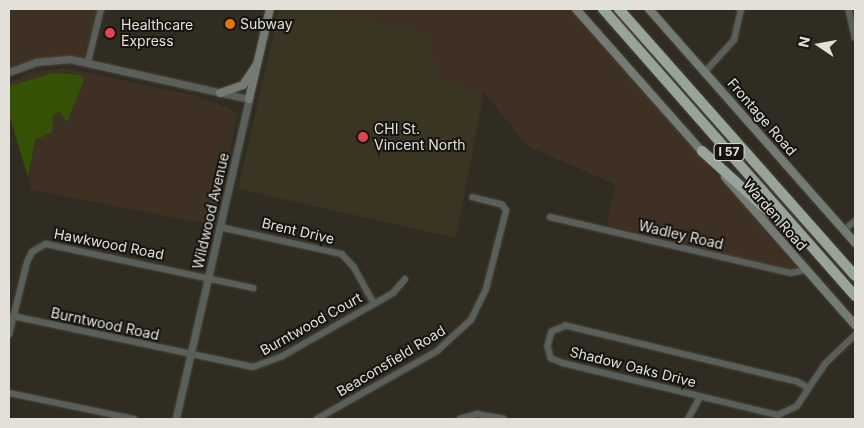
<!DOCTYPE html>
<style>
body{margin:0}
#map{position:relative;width:864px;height:428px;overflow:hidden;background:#302c22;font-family:Inter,sans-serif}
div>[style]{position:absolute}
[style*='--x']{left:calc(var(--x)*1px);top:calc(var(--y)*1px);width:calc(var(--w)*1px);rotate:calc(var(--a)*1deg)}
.commercial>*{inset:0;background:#3e3123}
.built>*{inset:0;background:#3a3423}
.green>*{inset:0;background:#345106}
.roads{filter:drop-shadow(0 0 1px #4d493f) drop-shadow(0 0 1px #4d493f)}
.minor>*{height:5.5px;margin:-2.75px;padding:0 2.75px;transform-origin:2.75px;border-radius:2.75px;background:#5a5f5b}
.tertiary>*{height:7px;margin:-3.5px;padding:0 3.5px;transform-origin:3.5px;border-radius:3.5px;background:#5a5f5b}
.secondary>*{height:8px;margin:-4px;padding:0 4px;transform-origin:4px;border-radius:4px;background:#747b74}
.motorway>*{height:10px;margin:-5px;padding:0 5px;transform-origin:5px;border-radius:5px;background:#98a39a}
.dots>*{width:14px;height:14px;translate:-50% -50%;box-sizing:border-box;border:2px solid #161410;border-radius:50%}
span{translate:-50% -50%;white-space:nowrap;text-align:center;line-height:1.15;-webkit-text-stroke:4px #161410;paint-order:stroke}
.shield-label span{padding:1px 4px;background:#161410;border:1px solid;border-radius:4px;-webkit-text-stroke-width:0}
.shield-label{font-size:12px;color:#e3e0da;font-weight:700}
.poi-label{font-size:14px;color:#e3e0da}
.left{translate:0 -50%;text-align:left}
.street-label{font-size:14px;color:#e3e0da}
.frame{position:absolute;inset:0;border:10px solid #e3e0da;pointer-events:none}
.north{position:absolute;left:794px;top:20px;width:50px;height:50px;-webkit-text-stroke:4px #161410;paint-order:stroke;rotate:282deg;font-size:14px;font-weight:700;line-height:20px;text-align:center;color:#e3e0da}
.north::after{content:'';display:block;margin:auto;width:18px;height:22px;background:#e3e0da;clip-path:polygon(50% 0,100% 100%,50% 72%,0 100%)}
</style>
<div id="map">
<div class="commercial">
<i style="clip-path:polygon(9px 9px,98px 9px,83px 61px,57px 59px,9px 72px)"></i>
<i style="clip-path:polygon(320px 9px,571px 9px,802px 273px,607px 225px,615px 184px,527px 146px,484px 92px,439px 79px,428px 32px)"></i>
<i style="clip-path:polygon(66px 68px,192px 95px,232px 109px,237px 116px,213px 225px,32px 190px,9px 116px,9px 83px,31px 72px)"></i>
</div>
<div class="built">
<i style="clip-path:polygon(279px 9px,320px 9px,428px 32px,439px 79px,484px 92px,456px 238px,238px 189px)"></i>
</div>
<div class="green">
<i style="clip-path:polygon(53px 73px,81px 75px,84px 80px,67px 122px,59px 111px,53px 116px,52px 132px,35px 140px,28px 177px,9px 113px,9px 86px)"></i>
</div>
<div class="roads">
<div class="minor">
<i style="--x:849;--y:9;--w:29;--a:78"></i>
<i style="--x:88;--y:62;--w:55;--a:-76.2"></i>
<i style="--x:705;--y:72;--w:43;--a:-47.8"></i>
<i style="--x:734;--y:40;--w:32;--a:-77"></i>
<i style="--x:550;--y:217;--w:247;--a:13.1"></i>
<i style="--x:791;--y:273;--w:16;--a:-11"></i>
<i style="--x:220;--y:227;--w:125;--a:12.5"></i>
<i style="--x:342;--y:254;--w:18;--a:47"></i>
<i style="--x:354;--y:267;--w:41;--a:60.9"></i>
<i style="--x:844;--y:230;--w:14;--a:-39"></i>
<i style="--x:13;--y:316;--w:245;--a:12"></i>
<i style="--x:253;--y:367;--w:30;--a:-20"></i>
<i style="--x:281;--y:357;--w:129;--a:-29.7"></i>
<i style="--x:393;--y:293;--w:18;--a:-49"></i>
<i style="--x:9;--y:335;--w:75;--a:-76.1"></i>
<i style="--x:27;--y:262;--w:11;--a:-63"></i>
<i style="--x:32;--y:252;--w:16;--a:-30"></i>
<i style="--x:46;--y:244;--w:212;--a:12"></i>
<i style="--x:808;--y:388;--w:13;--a:-151"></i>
<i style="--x:797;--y:382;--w:238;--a:-166.4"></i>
<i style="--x:566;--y:326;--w:15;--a:157"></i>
<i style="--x:552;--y:332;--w:15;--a:106"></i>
<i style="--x:548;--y:346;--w:12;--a:76"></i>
<i style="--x:551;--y:358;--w:13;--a:23"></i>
<i style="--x:563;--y:363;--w:221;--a:13.6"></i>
<i style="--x:778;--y:415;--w:21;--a:-25"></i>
<i style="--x:797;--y:406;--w:50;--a:-56.3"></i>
<i style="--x:825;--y:364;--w:42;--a:-44"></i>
<i style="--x:9;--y:393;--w:128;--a:11.7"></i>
<i style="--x:317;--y:419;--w:138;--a:-29.5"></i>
<i style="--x:437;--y:351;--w:46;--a:-42.4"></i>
<i style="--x:471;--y:320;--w:34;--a:-64"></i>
<i style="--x:486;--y:289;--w:81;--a:-75.6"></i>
<i style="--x:506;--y:211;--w:7;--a:-124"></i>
<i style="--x:502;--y:205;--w:30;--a:-166"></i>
<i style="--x:460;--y:419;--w:18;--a:-16"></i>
<i style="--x:477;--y:414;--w:27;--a:10"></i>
<i style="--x:688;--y:419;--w:25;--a:-61"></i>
</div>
<div class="tertiary">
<i style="--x:9;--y:72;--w:29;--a:-20"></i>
<i style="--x:36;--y:62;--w:34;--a:-5"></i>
<i style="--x:70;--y:59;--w:183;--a:12.6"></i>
<i style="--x:249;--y:99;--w:328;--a:102.9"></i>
</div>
<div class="secondary">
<i style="--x:576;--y:9;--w:195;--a:48.5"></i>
<i style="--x:649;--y:9;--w:312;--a:48.6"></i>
<i style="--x:220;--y:93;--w:24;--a:-19"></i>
<i style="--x:243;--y:85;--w:25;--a:-56"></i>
<i style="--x:249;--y:99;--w:92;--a:-76.9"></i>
<i style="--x:725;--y:177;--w:197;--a:48.7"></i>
</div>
<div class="motorway">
<i style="--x:603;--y:9;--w:382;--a:48.7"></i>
<i style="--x:619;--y:9;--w:356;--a:48.5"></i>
<i style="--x:702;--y:151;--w:119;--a:42.3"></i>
</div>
</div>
<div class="dots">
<i style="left:230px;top:24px;background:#e8710a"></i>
<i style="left:110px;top:33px;background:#e0444e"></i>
<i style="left:363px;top:137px;background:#e0444e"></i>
</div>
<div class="shield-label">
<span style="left:729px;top:152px">I 57</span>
</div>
<div class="poi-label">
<span class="left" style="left:240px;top:24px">Subway</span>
<span class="left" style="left:121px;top:33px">Healthcare<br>Express</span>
<span class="left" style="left:374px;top:137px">CHI St.<br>Vincent North</span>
</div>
<div class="street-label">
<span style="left:762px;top:117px;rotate:49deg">Frontage Road</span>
<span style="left:211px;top:211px;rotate:-77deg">Wildwood Avenue</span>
<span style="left:775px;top:215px;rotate:49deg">Warden Road</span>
<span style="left:298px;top:231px;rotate:13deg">Brent Drive</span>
<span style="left:681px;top:235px;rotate:13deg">Wadley Road</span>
<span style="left:109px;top:244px;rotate:11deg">Hawkwood Road</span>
<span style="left:105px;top:324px;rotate:12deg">Burntwood Road</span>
<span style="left:311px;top:324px;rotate:-29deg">Burntwood Court</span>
<span style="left:391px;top:361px;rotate:-31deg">Beaconsfield Road</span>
<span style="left:633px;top:367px;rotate:14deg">Shadow Oaks Drive</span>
</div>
<div class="frame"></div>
<div class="north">N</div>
</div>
